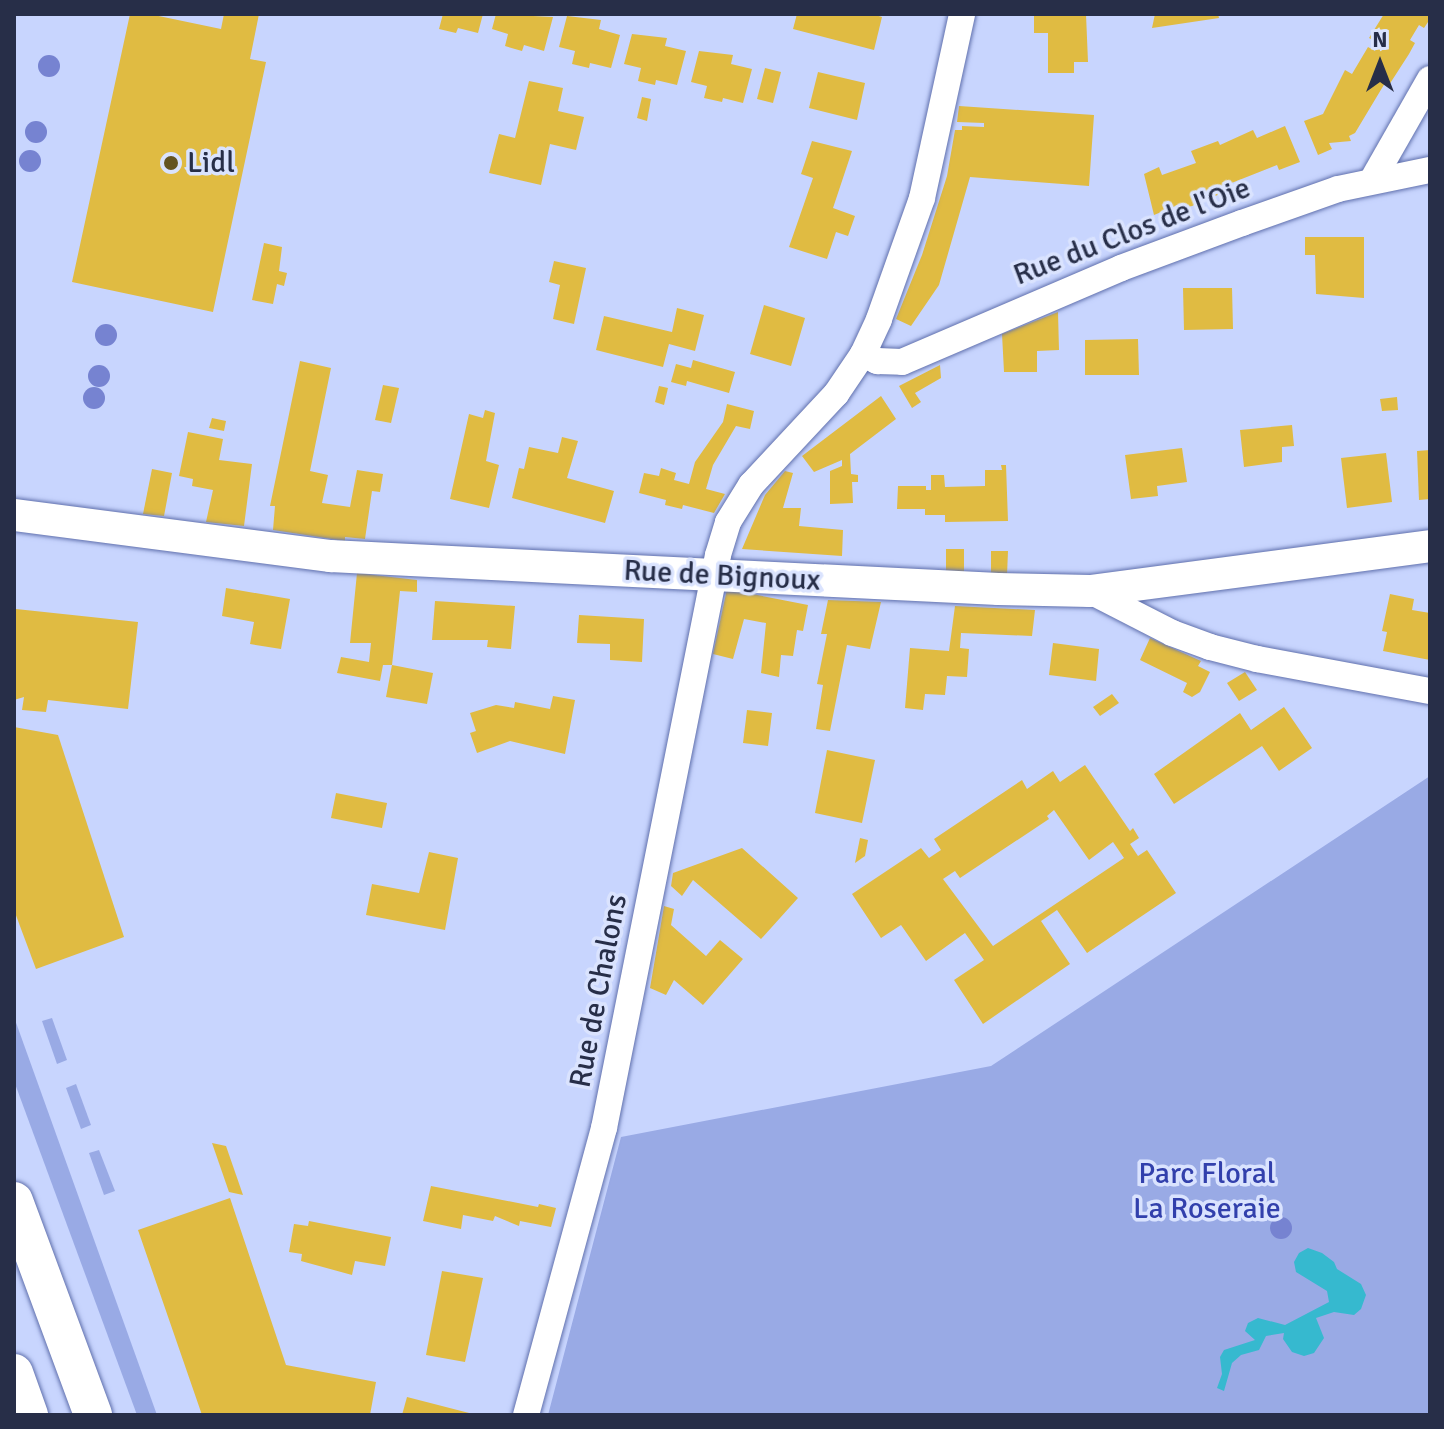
<!DOCTYPE html>
<style>
body{margin:0}
#map{position:relative;width:1444px;height:1429px;overflow:hidden;background:#c8d5fe;font-family:Signika,sans-serif}
div>[style]{position:absolute}
[style*='--x']{left:calc(var(--x)*1px);top:calc(var(--y)*1px);width:calc(var(--w)*1px);rotate:calc(var(--a)*1deg)}
.green>*{inset:0;background:#99aae5}
.water>*{inset:0;background:#36b9cf}
.building>*{inset:0;background:#e0bb42}
.roads{filter:drop-shadow(0 0 2px #6070ad) drop-shadow(0 0 2px #6070ad)}
.minor>*{height:26px;margin:-13px;padding:0 13px;transform-origin:13px;border-radius:13px;background:#fff}
.tertiary>*{height:32px;margin:-16px;padding:0 16px;transform-origin:16px;border-radius:16px;background:#fff}
.secondary>*{height:38px;margin:-19px;padding:0 19px;transform-origin:19px;border-radius:19px;background:#fff}
.trees>*{width:22px;height:22px;margin:-11px;border-radius:50%;background:#7683d1}
.dots>*{width:22px;height:22px;translate:-50% -50%;box-sizing:border-box;border:4px solid #dae3fe;border-radius:50%}
span{translate:-50% -50%;white-space:nowrap;text-align:center;line-height:1.15;-webkit-text-stroke:7px #dae3fe;paint-order:stroke}
.poi-label{font-size:30px;color:#272e48}
.left{translate:0 -50%;text-align:left}
.street-label{font-size:30px;color:#272e48}
.park-label{font-size:30px;color:#3240ac}
.frame{position:absolute;inset:0;border:16px solid #272e48;pointer-events:none}
.north{position:absolute;left:1340px;top:24px;width:80px;height:80px;-webkit-text-stroke:6px #dae3fe;paint-order:stroke;rotate:0deg;font-size:22px;font-weight:700;line-height:32px;text-align:center;color:#272e48}
.north::after{content:'';display:block;margin:auto;width:28px;height:36px;background:#272e48;clip-path:polygon(50% 0,100% 100%,50% 72%,0 100%)}
</style>
<div id="map">
<div class="green">
<i style="clip-path:polygon(1430px 776px,1430px 1415px,548px 1415px,621px 1137px,991px 1066px)"></i>
<i style="clip-path:polygon(14px 1017px,157px 1415px,137px 1415px,14px 1081px)"></i>
<i style="clip-path:polygon(52px 1018px,67px 1060px,57px 1064px,42px 1021px)"></i>
<i style="clip-path:polygon(76px 1084px,91px 1125px,81px 1129px,66px 1088px)"></i>
<i style="clip-path:polygon(99px 1150px,115px 1191px,104px 1195px,89px 1153px)"></i>
</div>
<div class="water">
<i style="clip-path:polygon(1308px 1248px,1322px 1253px,1334px 1262px,1337px 1269px,1361px 1284px,1366px 1295px,1361px 1309px,1354px 1315px,1334px 1312px,1316px 1318px,1324px 1338px,1314px 1353px,1304px 1356px,1292px 1352px,1283px 1339px,1284px 1333px,1266px 1336px,1259px 1350px,1241px 1355px,1232px 1363px,1224px 1391px,1217px 1388px,1222px 1374px,1220px 1357px,1224px 1350px,1255px 1340px,1245px 1331px,1248px 1323px,1258px 1318px,1285px 1325px,1329px 1302px,1327px 1291px,1296px 1272px,1294px 1262px,1299px 1253px)"></i>
</div>
<div class="building">
<i style="clip-path:polygon(130px 14px,149px 14px,221px 29px,224px 14px,259px 14px,250px 59px,266px 62px,213px 312px,72px 282px)"></i>
<i style="clip-path:polygon(443px 14px,483px 14px,478px 33px,458px 28px,456px 33px,439px 29px)"></i>
<i style="clip-path:polygon(496px 14px,553px 17px,544px 51px,524px 45px,522px 51px,505px 46px,508px 34px,492px 29px)"></i>
<i style="clip-path:polygon(797px 14px,872px 14px,882px 17px,874px 50px,793px 29px)"></i>
<i style="clip-path:polygon(1034px 14px,1086px 14px,1088px 62px,1074px 62px,1074px 73px,1048px 73px,1048px 33px,1034px 33px)"></i>
<i style="clip-path:polygon(1155px 14px,1218px 14px,1219px 18px,1152px 28px)"></i>
<i style="clip-path:polygon(1384px 14px,1430px 14px,1430px 19px,1424px 28px,1419px 25px,1410px 40px,1415px 43px,1409px 54px,1389px 85px,1385px 83px,1355px 133px,1349px 136px,1351px 141px,1329px 143px,1332px 149px,1318px 155px,1304px 121px,1323px 114px,1345px 70px,1352px 74px,1368px 47px,1375px 51px,1379px 43px,1369px 38px)"></i>
<i style="clip-path:polygon(567px 16px,601px 20px,599px 29px,620px 35px,611px 68px,590px 63px,589px 68px,572px 64px,575px 51px,559px 47px)"></i>
<i style="clip-path:polygon(632px 34px,667px 38px,665px 46px,686px 51px,677px 85px,656px 80px,655px 85px,638px 81px,641px 68px,624px 64px)"></i>
<i style="clip-path:polygon(699px 51px,733px 55px,731px 64px,752px 69px,743px 103px,723px 98px,722px 102px,704px 98px,707px 86px,691px 82px)"></i>
<i style="clip-path:polygon(765px 68px,781px 72px,773px 103px,757px 99px)"></i>
<i style="clip-path:polygon(818px 72px,865px 83px,857px 120px,809px 108px)"></i>
<i style="clip-path:polygon(529px 81px,563px 88px,558px 111px,584px 117px,576px 150px,550px 144px,541px 185px,489px 173px,499px 134px,515px 138px)"></i>
<i style="clip-path:polygon(642px 97px,651px 99px,647px 121px,637px 118px)"></i>
<i style="clip-path:polygon(959px 106px,1094px 115px,1089px 186px,970px 177px,939px 285px,911px 326px,896px 319px,922px 255px,947px 176px,955px 130px,962px 130px,962px 126px,984px 127px,984px 123px,957px 122px)"></i>
<i style="clip-path:polygon(1285px 126px,1300px 162px,1279px 170px,1277px 165px,1224px 186px,1227px 191px,1192px 206px,1184px 208px,1183px 203px,1154px 215px,1144px 174px,1159px 167px,1162px 175px,1196px 163px,1191px 151px,1218px 141px,1220px 145px,1253px 130px,1257px 138px)"></i>
<i style="clip-path:polygon(812px 141px,852px 151px,833px 208px,855px 216px,848px 236px,836px 232px,827px 259px,789px 247px,813px 178px,801px 174px)"></i>
<i style="clip-path:polygon(1305px 237px,1364px 237px,1364px 298px,1316px 294px,1315px 255px,1305px 255px)"></i>
<i style="clip-path:polygon(264px 243px,282px 247px,279px 271px,287px 273px,284px 286px,277px 284px,273px 304px,252px 300px)"></i>
<i style="clip-path:polygon(554px 261px,586px 268px,574px 324px,553px 319px,560px 285px,549px 282px)"></i>
<i style="clip-path:polygon(1183px 288px,1232px 288px,1233px 329px,1184px 330px)"></i>
<i style="clip-path:polygon(764px 305px,805px 318px,791px 366px,750px 354px)"></i>
<i style="clip-path:polygon(677px 308px,704px 315px,695px 351px,669px 344px,663px 367px,596px 350px,604px 316px,672px 332px)"></i>
<i style="clip-path:polygon(1058px 312px,1059px 350px,1037px 351px,1037px 372px,1004px 372px,1002px 334px)"></i>
<i style="clip-path:polygon(1138px 339px,1139px 375px,1085px 375px,1085px 340px)"></i>
<i style="clip-path:polygon(693px 360px,735px 372px,729px 393px,687px 381px,686px 386px,671px 382px,676px 364px,691px 368px)"></i>
<i style="clip-path:polygon(300px 361px,331px 368px,310px 471px,328px 475px,322px 503px,350px 507px,357px 470px,383px 474px,380px 492px,372px 491px,365px 539px,345px 537px,345px 541px,273px 530px,275px 506px,270px 506px)"></i>
<i style="clip-path:polygon(940px 365px,941px 378px,915px 393px,921px 402px,912px 408px,899px 386px)"></i>
<i style="clip-path:polygon(383px 385px,399px 388px,391px 423px,375px 420px)"></i>
<i style="clip-path:polygon(659px 386px,668px 388px,664px 405px,655px 402px)"></i>
<i style="clip-path:polygon(881px 396px,896px 419px,850px 454px,851px 474px,858px 475px,858px 482px,852px 482px,853px 503px,830px 504px,830px 471px,842px 466px,842px 460px,814px 472px,802px 456px)"></i>
<i style="clip-path:polygon(1397px 397px,1398px 410px,1382px 411px,1380px 399px)"></i>
<i style="clip-path:polygon(727px 404px,754px 411px,750px 429px,736px 426px,713px 465px,706px 489px,725px 494px,714px 513px,683px 505px,682px 509px,665px 505px,666px 500px,639px 493px,644px 473px,659px 476px,661px 468px,676px 473px,674px 480px,689px 484px,695px 462px,723px 422px)"></i>
<i style="clip-path:polygon(485px 410px,495px 413px,486px 461px,499px 465px,489px 508px,450px 499px,469px 414px,483px 418px)"></i>
<i style="clip-path:polygon(212px 418px,226px 421px,224px 431px,209px 428px)"></i>
<i style="clip-path:polygon(1292px 425px,1294px 446px,1282px 447px,1282px 462px,1244px 467px,1240px 430px)"></i>
<i style="clip-path:polygon(188px 432px,223px 439px,219px 460px,252px 464px,244px 526px,206px 522px,213px 490px,192px 486px,193px 479px,179px 476px)"></i>
<i style="clip-path:polygon(562px 437px,578px 441px,567px 478px,614px 491px,605px 523px,512px 498px,519px 468px,524px 469px,529px 447px,558px 453px)"></i>
<i style="clip-path:polygon(1182px 448px,1187px 482px,1157px 486px,1158px 496px,1131px 499px,1125px 455px)"></i>
<i style="clip-path:polygon(1430px 450px,1430px 499px,1419px 500px,1417px 451px)"></i>
<i style="clip-path:polygon(1386px 453px,1392px 502px,1347px 508px,1341px 458px)"></i>
<i style="clip-path:polygon(1001px 465px,1006px 465px,1008px 521px,945px 522px,945px 515px,925px 515px,925px 509px,897px 509px,898px 486px,926px 486px,926px 490px,931px 490px,931px 475px,944px 475px,945px 487px,985px 486px,985px 470px,1002px 470px)"></i>
<i style="clip-path:polygon(152px 469px,172px 473px,164px 516px,143px 514px)"></i>
<i style="clip-path:polygon(785px 471px,793px 473px,783px 508px,801px 508px,799px 526px,843px 530px,842px 556px,742px 549px,765px 495px)"></i>
<i style="clip-path:polygon(946px 549px,964px 549px,964px 572px,946px 572px)"></i>
<i style="clip-path:polygon(991px 551px,1008px 551px,1007px 575px,991px 575px)"></i>
<i style="clip-path:polygon(357px 573px,417px 580px,417px 592px,400px 591px,392px 665px,383px 665px,380px 681px,337px 673px,341px 657px,369px 662px,371px 643px,350px 643px)"></i>
<i style="clip-path:polygon(226px 588px,290px 599px,281px 649px,250px 644px,254px 622px,222px 616px)"></i>
<i style="clip-path:polygon(727px 589px,808px 605px,803px 631px,797px 630px,793px 656px,781px 655px,779px 677px,761px 673px,766px 623px,744px 619px,733px 659px,713px 654px)"></i>
<i style="clip-path:polygon(1390px 594px,1414px 599px,1412px 610px,1430px 613px,1430px 660px,1383px 651px,1387px 632px,1382px 631px)"></i>
<i style="clip-path:polygon(828px 600px,881px 602px,870px 649px,847px 645px,830px 731px,816px 729px,823px 685px,817px 684px,827px 634px,821px 634px)"></i>
<i style="clip-path:polygon(435px 601px,515px 606px,511px 649px,487px 647px,488px 640px,432px 640px)"></i>
<i style="clip-path:polygon(955px 606px,1035px 610px,1032px 636px,961px 633px,960px 648px,969px 649px,967px 677px,947px 676px,945px 695px,925px 694px,923px 710px,905px 708px,910px 648px,949px 651px)"></i>
<i style="clip-path:polygon(16px 609px,138px 622px,128px 709px,48px 700px,46px 712px,22px 710px,24px 697px,14px 700px)"></i>
<i style="clip-path:polygon(579px 615px,644px 619px,642px 662px,610px 660px,610px 644px,577px 643px)"></i>
<i style="clip-path:polygon(1150px 638px,1201px 661px,1198px 666px,1210px 672px,1200px 692px,1192px 697px,1183px 692px,1187px 683px,1140px 660px)"></i>
<i style="clip-path:polygon(1053px 643px,1099px 649px,1096px 681px,1049px 675px)"></i>
<i style="clip-path:polygon(392px 665px,433px 673px,427px 704px,386px 697px)"></i>
<i style="clip-path:polygon(1245px 672px,1257px 690px,1239px 701px,1227px 683px)"></i>
<i style="clip-path:polygon(1112px 694px,1119px 703px,1100px 716px,1093px 707px)"></i>
<i style="clip-path:polygon(553px 696px,575px 700px,565px 754px,510px 741px,477px 753px,470px 733px,476px 731px,470px 713px,496px 705px,514px 708px,515px 702px,550px 709px)"></i>
<i style="clip-path:polygon(1284px 707px,1312px 748px,1279px 771px,1262px 746px,1174px 804px,1154px 774px,1240px 713px,1251px 730px)"></i>
<i style="clip-path:polygon(747px 710px,772px 713px,768px 746px,743px 743px)"></i>
<i style="clip-path:polygon(14px 727px,58px 735px,124px 937px,36px 969px,14px 910px)"></i>
<i style="clip-path:polygon(827px 750px,875px 760px,862px 823px,815px 813px)"></i>
<i style="clip-path:polygon(evenodd,1085px 765px,1130px 831px,1133px 828px,1139px 838px,1130px 844px,1138px 856px,1147px 850px,1176px 893px,1087px 953px,1057px 910px,1041px 921px,1070px 964px,983px 1024px,954px 980px,984px 960px,965px 933px,926px 961px,901px 925px,881px 938px,852px 894px,921px 848px,929px 858px,941px 850px,934px 839px,1022px 780px,1027px 789px,1053px 771px,1060px 782px,1085px 765px,1054px 810px,1089px 860px,1113px 842px,1124px 858px,993px 946px,943px 879px,955px 871px,960px 878px,1049px 819px,1047px 816px,1054px 810px)"></i>
<i style="clip-path:polygon(336px 793px,387px 803px,382px 828px,331px 818px)"></i>
<i style="clip-path:polygon(860px 838px,868px 840px,865px 856px,855px 863px)"></i>
<i style="clip-path:polygon(742px 848px,798px 898px,761px 939px,693px 880px,682px 896px,671px 886px,673px 873px)"></i>
<i style="clip-path:polygon(429px 852px,458px 858px,445px 930px,366px 915px,372px 884px,419px 893px)"></i>
<i style="clip-path:polygon(664px 906px,674px 909px,671px 925px,706px 956px,720px 940px,743px 959px,703px 1005px,674px 980px,666px 995px,650px 988px)"></i>
<i style="clip-path:polygon(212px 1143px,226px 1146px,243px 1195px,229px 1192px)"></i>
<i style="clip-path:polygon(431px 1186px,538px 1207px,539px 1204px,556px 1208px,551px 1227px,520px 1221px,519px 1226px,495px 1216px,493px 1221px,463px 1215px,461px 1229px,423px 1221px)"></i>
<i style="clip-path:polygon(230px 1198px,286px 1365px,376px 1382px,370px 1415px,202px 1415px,138px 1230px)"></i>
<i style="clip-path:polygon(309px 1221px,391px 1237px,385px 1266px,355px 1261px,352px 1275px,301px 1261px,302px 1254px,289px 1252px,294px 1224px,308px 1226px)"></i>
<i style="clip-path:polygon(442px 1271px,483px 1278px,465px 1362px,426px 1355px)"></i>
<i style="clip-path:polygon(407px 1397px,473px 1414px,473px 1415px,402px 1415px)"></i>
</div>
<div class="roads">
<div class="minor">
<i style="--x:1373;--y:179;--w:115;--a:-60.3"></i>
<i style="--x:863;--y:354;--w:16;--a:27"></i>
<i style="--x:877;--y:361;--w:25;--a:2"></i>
<i style="--x:902;--y:362;--w:238;--a:-23.2"></i>
<i style="--x:1121;--y:268;--w:129;--a:-20.4"></i>
<i style="--x:1242;--y:223;--w:102;--a:-19.5"></i>
<i style="--x:1338;--y:189;--w:94;--a:-11.7"></i>
<i style="--x:1090;--y:591;--w:92;--a:27.1"></i>
<i style="--x:1172;--y:633;--w:40;--a:20.2"></i>
<i style="--x:1210;--y:647;--w:49;--a:14.3"></i>
<i style="--x:1257;--y:659;--w:176;--a:10.5"></i>
<i style="--x:526;--y:1415;--w:297;--a:-74.8"></i>
<i style="--x:604;--y:1128;--w:584;--a:-78.75"></i>
<i style="--x:718;--y:555;--w:34;--a:-73"></i>
<i style="--x:728;--y:522;--w:44;--a:-58.1"></i>
<i style="--x:751;--y:485;--w:125;--a:-47"></i>
<i style="--x:836;--y:394;--w:48;--a:-56"></i>
<i style="--x:863;--y:354;--w:38;--a:-65"></i>
<i style="--x:879;--y:319;--w:128;--a:-70.4"></i>
<i style="--x:922;--y:198;--w:188;--a:-77.7"></i>
</div>
<div class="tertiary">
<i style="--x:14;--y:515;--w:319;--a:7.4"></i>
<i style="--x:330;--y:556;--w:669;--a:2.83"></i>
<i style="--x:998;--y:589;--w:92;--a:1.2"></i>
<i style="--x:1090;--y:591;--w:343;--a:-7.5"></i>
</div>
<div class="secondary">
<i style="--x:14;--y:1201;--w:228;--a:69.7"></i>
<i style="--x:14;--y:1373;--w:45;--a:70.3"></i>
</div>
</div>
<div class="trees">
<i style="left:49px;top:66px"></i>
<i style="left:36px;top:132px"></i>
<i style="left:30px;top:161px"></i>
<i style="left:106px;top:335px"></i>
<i style="left:99px;top:376px"></i>
<i style="left:94px;top:398px"></i>
<i style="left:1281px;top:1228px"></i>
</div>
<div class="dots">
<i style="left:171px;top:163px;background:#645421"></i>
</div>
<div class="poi-label">
<span class="left" style="left:187px;top:163px">Lidl</span>
</div>
<div class="street-label">
<span style="left:1132px;top:232px;rotate:-21deg">Rue du Clos de l'Oie</span>
<span style="left:722px;top:576px;rotate:3deg">Rue de Bignoux</span>
<span style="left:599px;top:991px;rotate:-79deg">Rue de Chalons</span>
</div>
<div class="park-label">
<span style="left:1207px;top:1191px">Parc Floral<br>La Roseraie</span>
</div>
<div class="frame"></div>
<div class="north">N</div>
</div>
